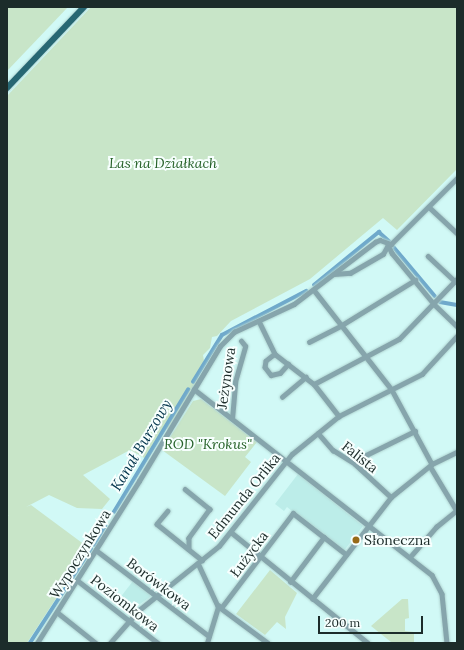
<!DOCTYPE html>
<meta charset="utf-8">
<style>
body{margin:0}
#map{position:relative;width:464px;height:650px;overflow:hidden;background:#d1f9f6;font-family:Lora,serif}
div>[style]{position:absolute}
[style*='--x']{left:calc(var(--x)*1px);top:calc(var(--y)*1px);width:calc(var(--w)*1px);rotate:calc(var(--a)*1deg)}
.built>*{inset:0;background:#bcede9}
.green>*{inset:0;background:#c8e5c8}
.canal>*{height:3.5px;margin:-1.75px;padding:0 1.75px;transform-origin:1.75px;border-radius:1.75px;background:#6fa9cb}
.roads{filter:drop-shadow(0 0 1px #b0d4d1) drop-shadow(0 0 1px #b0d4d1)}
.minor>*{height:4.5px;margin:-2.25px;padding:0 2.25px;transform-origin:2.25px;border-radius:2.25px;background:#86a5ac}
.major>*{height:6px;margin:-3px;padding:0 3px;transform-origin:3px;border-radius:3px;background:#276773}
.dots>*{width:11px;height:11px;translate:-50% -50%;box-sizing:border-box;border:2px solid #f7fffe;border-radius:50%}
span{translate:-50% -50%;white-space:nowrap;text-align:center;line-height:1.15;-webkit-text-stroke:4px #f7fffe;paint-order:stroke}
.park-label{font-size:14px;color:#266229;font-style:italic}
.street-label{font-size:14px;color:#1c2c2a}
.poi-label{font-size:14px;color:#1c2c2a}
.left{translate:0 -50%;text-align:left}
.water-label{font-size:15px;color:#00334a;font-style:italic}
.frame{position:absolute;inset:0;border:8px solid #1c2c2a;pointer-events:none}
.scale{position:absolute;left:318px;top:616px;width:105px;height:18px;box-sizing:border-box;border:2px solid #1c2c2a;border-top:0;padding-left:5px;font-size:12px;line-height:14px;white-space:nowrap;color:#1c2c2a;-webkit-text-stroke:3px #f7fffe;paint-order:stroke}
</style>
<div id="map">
<div class="built">
<i style="clip-path:polygon(298px 474px,363px 526px,343px 552px,287px 507px,284px 511px,275px 504px)"></i>
<i style="clip-path:polygon(133px 581px,150px 594px,150px 597px,127px 613px,116px 603px)"></i>
</div>
<div class="green">
<i style="clip-path:polygon(7px 7px,68px 7px,7px 71px)"></i>
<i style="clip-path:polygon(91px 7px,457px 7px,457px 169px,397px 230px,383px 218px,310px 279px,231px 321px,217px 336px,212px 337px,210px 348px,203px 355px,204px 361px,195px 377px,199px 378px,168px 430px,166px 426px,148px 460px,130px 450px,83px 475px,110px 499px,102px 509px,77px 508px,49px 495px,26px 507px,31px 505px,89px 548px,27px 643px,7px 643px,7px 517px,9px 515px,7px 516px,7px 96px)"></i>
<i style="clip-path:polygon(201px 399px,257px 442px,245px 457px,251px 462px,225px 496px,162px 450px,193px 401px)"></i>
<i style="clip-path:polygon(270px 570px,297px 593px,285px 617px,286px 629px,277px 622px,265px 635px,236px 614px)"></i>
<i style="clip-path:polygon(402px 599px,408px 599px,409px 618px,405px 619px,405px 631px,414px 632px,414px 642px,391px 642px,371px 626px)"></i>
</div>
<div class="canal">
<i style="--x:393;--y:246;--w:65;--a:50"></i>
<i style="--x:314;--y:285;--w:84;--a:-39.2"></i>
<i style="--x:379;--y:232;--w:15;--a:42"></i>
<i style="--x:440;--y:302;--w:17;--a:10"></i>
<i style="--x:193;--y:382;--w:55;--a:-58.3"></i>
<i style="--x:222;--y:335;--w:95;--a:-27.6"></i>
<i style="--x:114;--y:512;--w:143;--a:-58.8"></i>
<i style="--x:94;--y:545;--w:22;--a:-60"></i>
<i style="--x:30;--y:643;--w:112;--a:-57"></i>
</div>
<div class="roads">
<div class="minor">
<i style="--x:429;--y:207;--w:38;--a:43"></i>
<i style="--x:388;--y:245;--w:9;--a:63"></i>
<i style="--x:392;--y:253;--w:66;--a:50.5"></i>
<i style="--x:434;--y:304;--w:32;--a:44"></i>
<i style="--x:428;--y:256;--w:37;--a:43"></i>
<i style="--x:334;--y:274;--w:16;--a:-4"></i>
<i style="--x:350;--y:273;--w:38;--a:-30"></i>
<i style="--x:383;--y:254;--w:10;--a:-61"></i>
<i style="--x:314;--y:290;--w:127;--a:52"></i>
<i style="--x:392;--y:390;--w:84;--a:61.6"></i>
<i style="--x:259;--y:321;--w:37;--a:64"></i>
<i style="--x:275;--y:354;--w:49;--a:37.6"></i>
<i style="--x:314;--y:384;--w:41;--a:52"></i>
<i style="--x:309;--y:342;--w:37;--a:-27"></i>
<i style="--x:342;--y:325;--w:86;--a:-31.7"></i>
<i style="--x:275;--y:354;--w:11;--a:142"></i>
<i style="--x:266;--y:361;--w:6;--a:99"></i>
<i style="--x:265;--y:367;--w:10;--a:53"></i>
<i style="--x:271;--y:375;--w:9;--a:-13"></i>
<i style="--x:280;--y:373;--w:12;--a:-48"></i>
<i style="--x:314;--y:384;--w:96;--a:-27.9"></i>
<i style="--x:399;--y:339;--w:83;--a:-46"></i>
<i style="--x:194;--y:389;--w:302;--a:38"></i>
<i style="--x:432;--y:575;--w:21;--a:62"></i>
<i style="--x:442;--y:594;--w:49;--a:84.2"></i>
<i style="--x:282;--y:397;--w:31;--a:-40"></i>
<i style="--x:232;--y:419;--w:37;--a:-85"></i>
<i style="--x:235;--y:382;--w:37;--a:-74"></i>
<i style="--x:245;--y:346;--w:6;--a:-129"></i>
<i style="--x:318;--y:433;--w:23;--a:49"></i>
<i style="--x:333;--y:450;--w:26;--a:32"></i>
<i style="--x:355;--y:464;--w:49;--a:42.5"></i>
<i style="--x:355;--y:464;--w:10;--a:-45"></i>
<i style="--x:362;--y:457;--w:59;--a:-26.1"></i>
<i style="--x:430;--y:466;--w:52;--a:59"></i>
<i style="--x:185;--y:489;--w:32;--a:39"></i>
<i style="--x:210;--y:509;--w:36;--a:126"></i>
<i style="--x:189;--y:538;--w:11;--a:90"></i>
<i style="--x:168;--y:511;--w:17;--a:130"></i>
<i style="--x:157;--y:524;--w:58;--a:38.7"></i>
<i style="--x:231;--y:532;--w:176;--a:39"></i>
<i style="--x:96;--y:550;--w:142;--a:37.3"></i>
<i style="--x:410;--y:557;--w:40;--a:-49"></i>
<i style="--x:436;--y:527;--w:27;--a:-39"></i>
<i style="--x:198;--y:563;--w:47;--a:65.1"></i>
<i style="--x:218;--y:606;--w:62;--a:36.5"></i>
<i style="--x:77;--y:580;--w:103;--a:37.9"></i>
<i style="--x:290;--y:582;--w:56;--a:-52.9"></i>
<i style="--x:324;--y:537;--w:28;--a:38"></i>
<i style="--x:312;--y:599;--w:129;--a:-52.2"></i>
<i style="--x:391;--y:497;--w:53;--a:-38.8"></i>
<i style="--x:432;--y:464;--w:28;--a:-26"></i>
<i style="--x:221;--y:608;--w:119;--a:-52.8"></i>
<i style="--x:293;--y:513;--w:39;--a:38"></i>
<i style="--x:57;--y:612;--w:50;--a:38.5"></i>
<i style="--x:37;--y:643;--w:191;--a:-57.8"></i>
<i style="--x:139;--y:481;--w:157;--a:-59"></i>
<i style="--x:220;--y:346;--w:20;--a:-45"></i>
<i style="--x:234;--y:332;--w:66;--a:-25"></i>
<i style="--x:294;--y:304;--w:102;--a:-37.4"></i>
<i style="--x:375;--y:242;--w:5;--a:-22"></i>
<i style="--x:380;--y:240;--w:12;--a:20"></i>
<i style="--x:391;--y:244;--w:93;--a:-45"></i>
<i style="--x:110;--y:643;--w:44;--a:-48.7"></i>
<i style="--x:139;--y:610;--w:102;--a:-38.7"></i>
<i style="--x:219;--y:546;--w:117;--a:-51.6"></i>
<i style="--x:292;--y:454;--w:60;--a:-39"></i>
<i style="--x:339;--y:416;--w:93;--a:-26.8"></i>
<i style="--x:422;--y:374;--w:52;--a:-47.4"></i>
<i style="--x:207;--y:643;--w:39;--a:-73"></i>
</div>
<div class="major">
<i style="--x:7;--y:88;--w:112;--a:-46.5"></i>
</div>
</div>
<div class="dots">
<i style="left:356px;top:540px;background:#976a18"></i>
</div>
<div class="park-label">
<span style="left:163px;top:163px">Las na Działkach</span>
<span style="left:208px;top:444px">ROD "Krokus"</span>
</div>
<div class="street-label">
<span style="left:226px;top:378px;rotate:-82deg">Jeżynowa</span>
<span style="left:360px;top:457px;rotate:38deg">Falista</span>
<span style="left:244px;top:496px;rotate:-51deg">Edmunda Orlika</span>
<span style="left:80px;top:554px;rotate:-58deg">Wypoczynkowa</span>
<span style="left:249px;top:554px;rotate:-53deg">Łużycka</span>
<span style="left:159px;top:584px;rotate:37deg">Borówkowa</span>
<span style="left:125px;top:603px;rotate:38deg">Poziomkowa</span>
</div>
<div class="poi-label">
<span class="left" style="left:364px;top:540px">Słoneczna</span>
</div>
<div class="water-label">
<span style="left:141px;top:445px;rotate:-59deg">Kanał Burzowy</span>
</div>
<div class="frame"></div>
<div class="scale">200 m</div>
</div>
